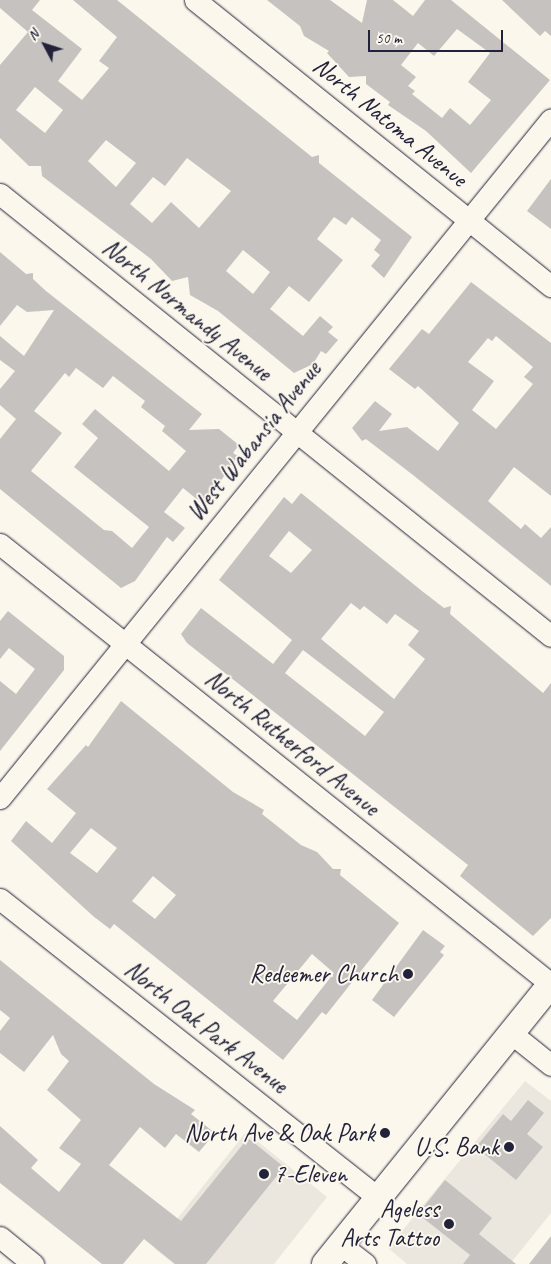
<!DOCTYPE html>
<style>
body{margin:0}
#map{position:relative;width:551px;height:1264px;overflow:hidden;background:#fbf7ec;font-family:Caveat,sans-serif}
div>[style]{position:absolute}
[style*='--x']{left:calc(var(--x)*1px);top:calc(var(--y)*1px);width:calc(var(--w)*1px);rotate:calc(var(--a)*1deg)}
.built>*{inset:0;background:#ebe7df}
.building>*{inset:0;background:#c6c2c0}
.roads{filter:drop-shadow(0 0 1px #22223b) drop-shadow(0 0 1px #22223b)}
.minor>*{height:21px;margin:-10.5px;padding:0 10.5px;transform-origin:10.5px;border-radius:10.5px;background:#fbf7ec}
.major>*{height:26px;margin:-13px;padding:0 13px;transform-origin:13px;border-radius:13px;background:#fbf7ec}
.dots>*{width:14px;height:14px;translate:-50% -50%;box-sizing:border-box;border:2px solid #fbf7ec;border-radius:50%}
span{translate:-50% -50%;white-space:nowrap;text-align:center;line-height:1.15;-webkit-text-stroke:4px #fbf7ec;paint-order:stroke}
.street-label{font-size:25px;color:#22223b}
.poi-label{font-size:25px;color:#22223b}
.right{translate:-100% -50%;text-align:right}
.left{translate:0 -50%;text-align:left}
.north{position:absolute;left:20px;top:20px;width:50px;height:50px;-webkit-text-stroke:4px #fbf7ec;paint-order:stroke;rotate:310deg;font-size:14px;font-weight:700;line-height:20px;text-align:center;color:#22223b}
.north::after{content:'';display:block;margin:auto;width:18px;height:22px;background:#22223b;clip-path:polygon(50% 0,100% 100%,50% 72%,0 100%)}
.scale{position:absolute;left:368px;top:30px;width:135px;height:22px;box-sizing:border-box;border:2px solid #22223b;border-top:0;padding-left:6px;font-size:15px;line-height:18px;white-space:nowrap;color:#22223b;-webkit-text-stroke:4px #fbf7ec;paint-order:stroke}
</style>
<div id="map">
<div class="built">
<i style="clip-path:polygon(525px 1081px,551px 1101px,551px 1213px,510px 1264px,407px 1264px,388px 1248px)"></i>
<i style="clip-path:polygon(246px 1132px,327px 1197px,274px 1264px,174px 1264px,154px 1248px)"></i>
</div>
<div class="building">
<i style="clip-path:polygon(evenodd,0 0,40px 0,32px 10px,82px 49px,58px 81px,82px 100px,109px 68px,99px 61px,117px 37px,73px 0,117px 0,312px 157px,319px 155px,319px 163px,412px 237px,384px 278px,371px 266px,380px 255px,374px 250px,381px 240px,352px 217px,346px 225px,334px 217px,317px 239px,343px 260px,309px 302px,289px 286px,270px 309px,303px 336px,320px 316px,333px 327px,328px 332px,338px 340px,326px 354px,321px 351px,313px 364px,294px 373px,218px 311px,190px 295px,188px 277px,172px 281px,151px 259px,42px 176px,41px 166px,29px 166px,0 138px,0 65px,28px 32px,0 8px,0 0,35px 87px,63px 110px,45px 133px,16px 110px,35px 87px,0 0,106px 140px,136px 163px,116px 187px,88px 161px,106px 140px,0 0,187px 158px,231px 191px,199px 228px,171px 202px,152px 223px,130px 204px,153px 177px,165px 186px,187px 158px,0 0,243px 250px,270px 272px,253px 294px,226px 271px,243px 250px)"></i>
<i style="clip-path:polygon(evenodd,267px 0,330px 0,362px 23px,367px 0,393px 0,413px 16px,425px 0,451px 0,550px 80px,471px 173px,426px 131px,388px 105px,390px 102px,366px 84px,366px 76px,349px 77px,327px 53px,329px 51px,304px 36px,300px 26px,267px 0,457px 29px,490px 53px,468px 82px,491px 100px,470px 125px,450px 108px,442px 118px,412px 94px,415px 91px,408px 86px,416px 77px,401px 65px,418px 43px,434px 56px,457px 29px)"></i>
<i style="clip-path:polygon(502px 0,551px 0,551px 36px,545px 31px,540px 36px)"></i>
<i style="clip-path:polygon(551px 179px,551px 229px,527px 211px)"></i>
<i style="clip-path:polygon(evenodd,0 252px,26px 274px,33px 273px,33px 279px,46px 291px,202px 414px,189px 430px,219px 429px,239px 445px,233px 453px,238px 456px,204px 505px,183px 488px,164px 512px,185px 528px,173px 542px,167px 537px,135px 581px,121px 588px,0 489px,0 439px,16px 419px,0 405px,0 389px,15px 371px,0 360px,0 336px,24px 356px,54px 310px,27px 312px,17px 305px,0 326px,0 252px,76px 368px,103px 388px,113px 376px,145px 401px,141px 407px,165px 426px,162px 431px,186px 451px,169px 471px,95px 409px,82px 424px,98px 438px,74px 467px,149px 527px,132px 548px,112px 531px,104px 530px,31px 471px,62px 433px,34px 411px,65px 373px,69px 377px,76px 368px)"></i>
<i style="clip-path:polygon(evenodd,471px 282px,551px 343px,551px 496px,514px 467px,488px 501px,521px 529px,525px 524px,541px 538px,551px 527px,551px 586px,413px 475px,366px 439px,362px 441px,352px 428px,375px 401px,392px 414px,379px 431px,407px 427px,438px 451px,459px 423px,418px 386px,415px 389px,389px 369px,422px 329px,429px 334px,471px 282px,496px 336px,533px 367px,524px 377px,533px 384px,496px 429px,472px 410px,494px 381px,468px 362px,488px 338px,492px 341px,496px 336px)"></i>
<i style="clip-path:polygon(evenodd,301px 493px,422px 591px,444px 608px,451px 606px,450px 614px,543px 693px,551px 683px,551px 918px,533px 936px,460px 876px,468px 865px,187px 643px,181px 634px,201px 608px,273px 664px,292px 640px,219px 580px,284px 497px,292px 504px,301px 493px,289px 531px,312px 550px,291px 573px,269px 556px,289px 531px,301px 493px,351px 603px,360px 610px,364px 606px,387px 624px,395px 614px,419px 631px,408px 645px,425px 659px,394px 699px,321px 639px,351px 603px,301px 493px,303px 650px,384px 712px,365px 736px,285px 673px,303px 650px)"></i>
<i style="clip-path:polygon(8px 611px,64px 656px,64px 670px,0 751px,0 681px,16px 694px,35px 669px,9px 648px,0 659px,0 621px)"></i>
<i style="clip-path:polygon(evenodd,121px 701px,233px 792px,264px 810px,262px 814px,301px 845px,317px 852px,333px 869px,341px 869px,340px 875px,399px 923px,326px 1015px,322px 1012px,283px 1060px,114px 924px,110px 929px,93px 916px,11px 841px,26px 821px,52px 843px,76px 813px,47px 789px,86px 745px,88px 747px,121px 701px,91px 828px,117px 848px,97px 873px,70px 853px,91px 828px,121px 701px,153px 876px,176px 895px,155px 919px,132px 901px,153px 876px,121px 701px,312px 954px,334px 973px,297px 1020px,273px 1001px,312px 954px)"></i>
<i style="clip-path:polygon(423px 930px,445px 946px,440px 952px,444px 955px,394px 1017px,372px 1000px)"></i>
<i style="clip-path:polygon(0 960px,154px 1084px,195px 1110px,191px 1114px,215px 1133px,199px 1152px,176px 1134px,165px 1148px,140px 1127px,109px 1165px,181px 1221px,248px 1138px,284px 1167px,206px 1264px,175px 1264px,144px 1239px,123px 1264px,102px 1264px,0 1183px,0 1126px,38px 1160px,31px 1168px,59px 1192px,81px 1164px,59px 1148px,81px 1120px,47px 1090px,69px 1061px,61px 1054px,53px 1035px,24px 1072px,0 1053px,0 1031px,10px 1018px,0 1010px)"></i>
<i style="clip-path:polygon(528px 1100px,544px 1113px,527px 1134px,543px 1147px,516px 1180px,476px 1147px,503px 1114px,511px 1121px)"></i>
<i style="clip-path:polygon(445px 1180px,492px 1218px,479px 1234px,516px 1264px,463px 1264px,470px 1255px,418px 1214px)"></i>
<i style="clip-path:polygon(551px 1236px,551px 1264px,529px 1264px)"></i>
</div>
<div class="roads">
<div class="minor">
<i style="--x:195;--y:0;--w:457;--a:38.8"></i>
<i style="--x:0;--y:194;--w:706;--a:38.74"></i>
<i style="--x:0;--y:544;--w:705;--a:38.61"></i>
<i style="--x:0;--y:798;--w:874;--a:-50.94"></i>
<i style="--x:0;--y:899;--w:482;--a:38.3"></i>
<i style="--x:511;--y:1033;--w:51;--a:38.7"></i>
<i style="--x:0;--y:1237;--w:43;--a:39.3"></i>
<i style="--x:341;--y:1245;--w:31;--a:38"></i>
</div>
<div class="major">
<i style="--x:325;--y:1264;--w:360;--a:-51.1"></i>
</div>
</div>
<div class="dots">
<i style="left:408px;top:974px;background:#22223b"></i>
<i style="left:385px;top:1133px;background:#22223b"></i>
<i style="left:509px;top:1147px;background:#22223b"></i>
<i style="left:264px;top:1174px;background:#22223b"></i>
<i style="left:449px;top:1224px;background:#22223b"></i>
</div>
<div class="street-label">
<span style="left:390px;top:122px;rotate:39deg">North Natoma Avenue</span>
<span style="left:187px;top:310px;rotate:39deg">North Normandy Avenue</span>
<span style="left:254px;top:441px;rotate:-51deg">West Wabansia Avenue</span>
<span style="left:292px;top:743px;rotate:39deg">North Rutherford Avenue</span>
<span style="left:206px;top:1027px;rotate:38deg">North Oak Park Avenue</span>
</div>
<div class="poi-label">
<span class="right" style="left:398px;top:974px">Redeemer Church</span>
<span class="right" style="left:375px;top:1133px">North Ave &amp; Oak Park</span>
<span class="right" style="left:499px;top:1147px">U.S. Bank</span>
<span class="left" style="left:274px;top:1174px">7-Eleven</span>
<span class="right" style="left:439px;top:1224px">Ageless<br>Arts Tattoo</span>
</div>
<div class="north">N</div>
<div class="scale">50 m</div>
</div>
